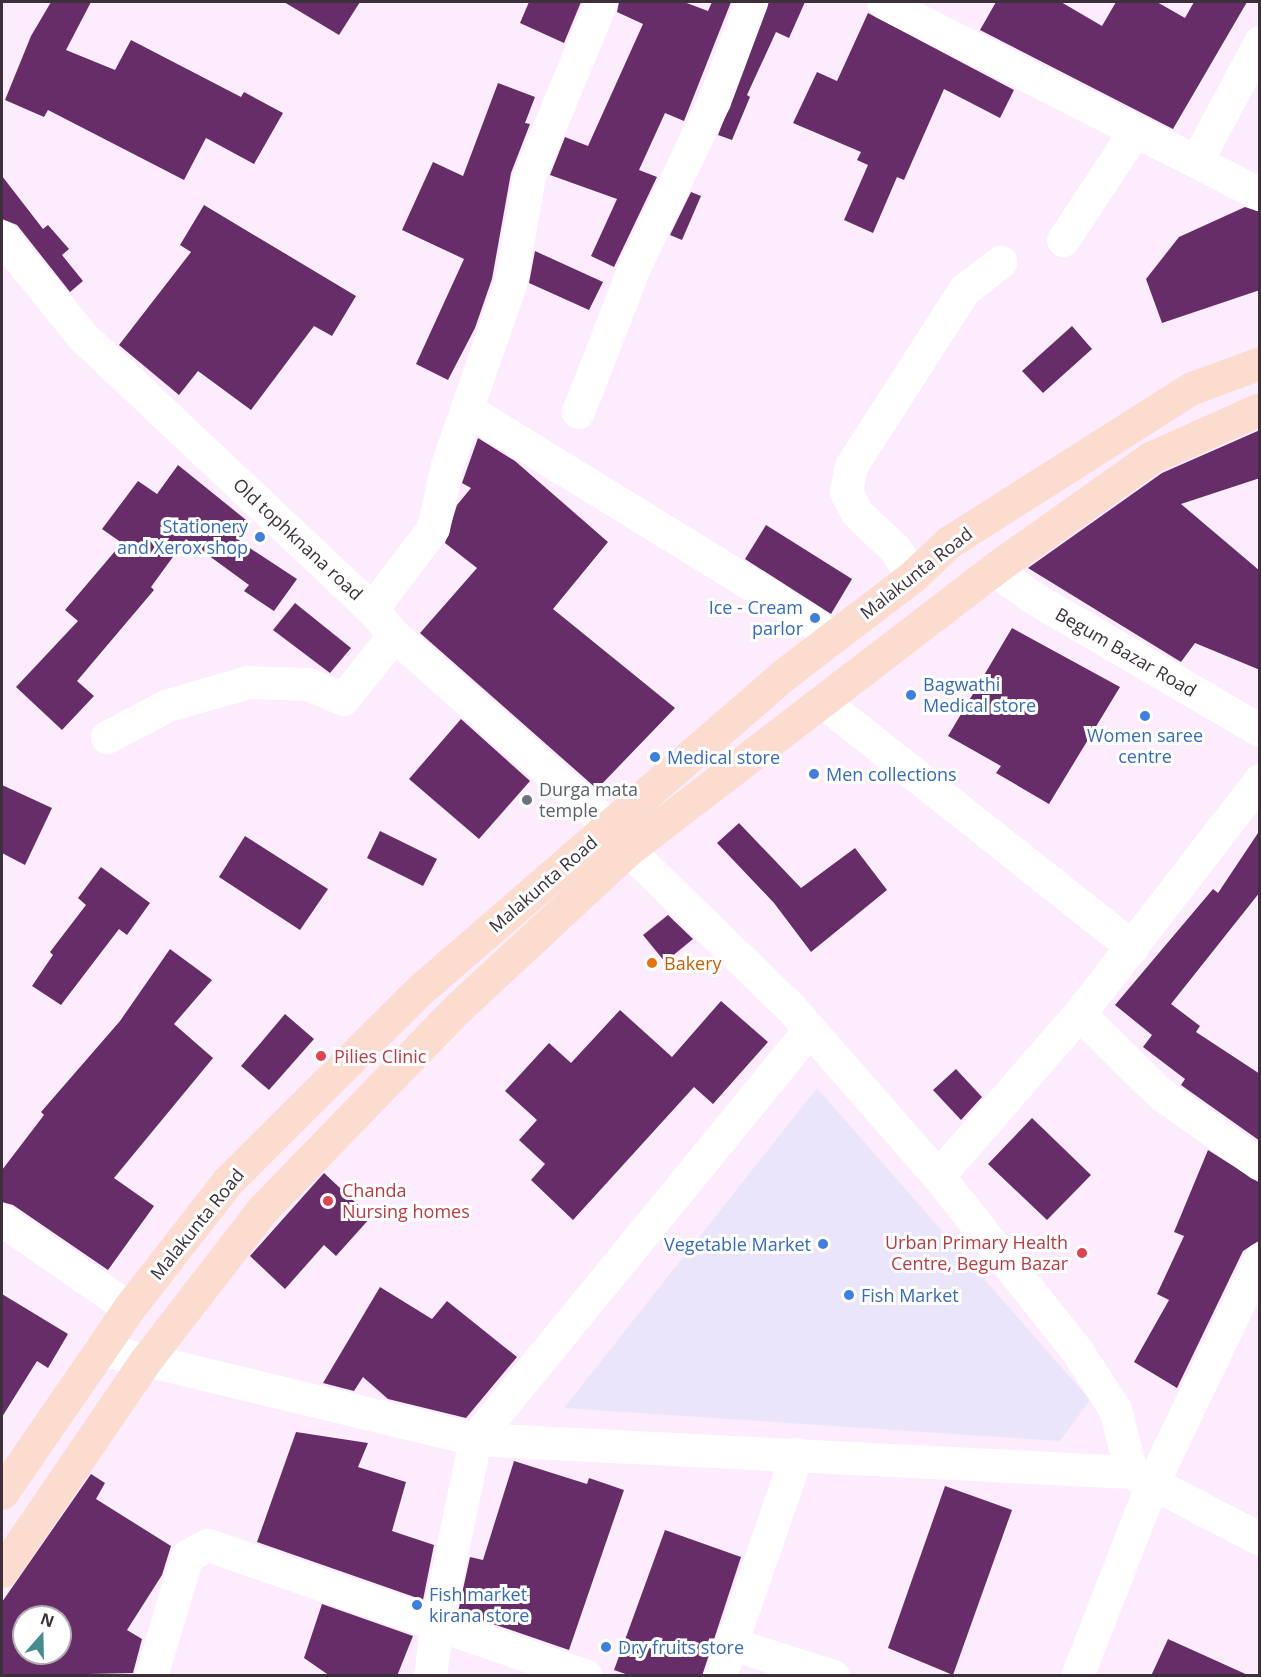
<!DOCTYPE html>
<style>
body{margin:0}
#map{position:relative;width:1261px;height:1677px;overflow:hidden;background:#fdecfd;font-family:"Open Sans",sans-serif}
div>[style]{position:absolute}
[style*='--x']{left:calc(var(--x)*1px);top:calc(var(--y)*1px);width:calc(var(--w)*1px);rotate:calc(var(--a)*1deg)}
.commercial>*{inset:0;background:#eae5fb}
.building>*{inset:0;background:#672d68}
.minor>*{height:33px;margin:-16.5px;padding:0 16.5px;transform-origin:16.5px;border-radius:16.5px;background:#fff}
.major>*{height:33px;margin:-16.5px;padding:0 16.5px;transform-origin:16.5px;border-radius:16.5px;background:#fbdcce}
.dots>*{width:16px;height:16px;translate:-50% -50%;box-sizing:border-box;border:3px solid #fff;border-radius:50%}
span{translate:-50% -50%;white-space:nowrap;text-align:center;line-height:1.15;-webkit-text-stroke:6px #fff;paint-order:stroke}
.shop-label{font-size:18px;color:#366cbe}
.right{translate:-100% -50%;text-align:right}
.left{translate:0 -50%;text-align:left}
.street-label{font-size:18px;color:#3c313b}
.worship-label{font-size:18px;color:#5b616d}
.food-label{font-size:18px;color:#c56008}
.health-label{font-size:18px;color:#be3a42}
.frame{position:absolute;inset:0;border:3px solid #3c313b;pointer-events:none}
.north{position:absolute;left:12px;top:1605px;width:60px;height:60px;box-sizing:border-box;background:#fff;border:2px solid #b1adb1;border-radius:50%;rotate:20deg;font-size:16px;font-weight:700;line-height:24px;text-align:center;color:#3c313b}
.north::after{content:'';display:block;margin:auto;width:21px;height:27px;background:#448c8e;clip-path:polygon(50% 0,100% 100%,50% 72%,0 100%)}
</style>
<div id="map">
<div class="commercial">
<i style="clip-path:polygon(817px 1088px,1090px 1400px,1060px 1441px,564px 1408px)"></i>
</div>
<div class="building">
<i style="clip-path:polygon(51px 2px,91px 2px,66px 50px,115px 70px,131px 40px,241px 97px,244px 92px,283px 113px,254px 164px,206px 138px,184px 180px,48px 110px,44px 117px,5px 100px,31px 36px)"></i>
<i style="clip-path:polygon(284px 2px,360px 2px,339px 35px)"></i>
<i style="clip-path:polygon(529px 2px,581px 2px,564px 43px,520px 23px)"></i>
<i style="clip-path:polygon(619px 2px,684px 2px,708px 11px,712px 2px,731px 2px,684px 121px,665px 113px,639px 170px,657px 177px,614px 267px,591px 256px,617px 199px,550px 175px,565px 137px,588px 146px,643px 24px,617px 12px)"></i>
<i style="clip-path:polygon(769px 2px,805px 2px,789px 38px,776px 32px,747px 95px,750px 97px,732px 140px,718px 135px)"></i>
<i style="clip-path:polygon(996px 2px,1061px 2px,1102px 26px,1116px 2px,1157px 2px,1185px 18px,1194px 2px,1247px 2px,1173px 129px,980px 30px)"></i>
<i style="clip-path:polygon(868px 13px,1014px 90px,1000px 118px,944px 89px,904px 180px,897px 177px,873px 233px,844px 220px,868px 165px,857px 160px,861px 152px,793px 123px,817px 72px,837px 81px)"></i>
<i style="clip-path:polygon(498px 83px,535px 97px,525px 123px,530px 124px,511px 173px,492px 279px,475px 328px,448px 380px,416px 364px,464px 259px,402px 230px,433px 162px,463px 176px)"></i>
<i style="clip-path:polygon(2px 176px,43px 229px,48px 225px,69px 249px,62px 255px,83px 281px,70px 292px,17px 225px,2px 219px)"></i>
<i style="clip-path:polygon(691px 192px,701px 196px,682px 240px,670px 235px)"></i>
<i style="clip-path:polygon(204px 205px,356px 296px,332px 336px,314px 326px,251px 410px,198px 371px,179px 395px,119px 345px,191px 252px,180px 245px)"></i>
<i style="clip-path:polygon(1245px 207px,1260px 212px,1260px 290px,1162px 323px,1146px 279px,1179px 237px)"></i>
<i style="clip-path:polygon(535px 251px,603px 282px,589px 310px,529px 283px)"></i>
<i style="clip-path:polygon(1072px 326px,1092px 349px,1043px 393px,1022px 371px)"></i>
<i style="clip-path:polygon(1260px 430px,1260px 478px,1181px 504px,1260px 571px,1260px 670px,1195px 643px,1181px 662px,1028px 568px,1162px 473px)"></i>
<i style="clip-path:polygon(478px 438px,515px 461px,608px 542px,553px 609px,675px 708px,597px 789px,420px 633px,477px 568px,445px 543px,457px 505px,471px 488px,462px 483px)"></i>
<i style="clip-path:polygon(178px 465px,251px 524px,239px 541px,297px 579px,274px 611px,244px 591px,249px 585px,186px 539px,151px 587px,154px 590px,77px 681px,94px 696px,62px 730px,16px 687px,78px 621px,65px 610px,122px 543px,102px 529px,138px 481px,157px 494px)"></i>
<i style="clip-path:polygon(766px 525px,852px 579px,831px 614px,745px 559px)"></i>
<i style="clip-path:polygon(295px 603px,351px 648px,330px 673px,273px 630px)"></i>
<i style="clip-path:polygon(1012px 628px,1120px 687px,1049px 804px,996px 773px,1001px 766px,948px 736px)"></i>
<i style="clip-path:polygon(461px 719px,530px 781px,479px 839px,409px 779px)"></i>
<i style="clip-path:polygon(2px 785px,52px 808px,25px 865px,2px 853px)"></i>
<i style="clip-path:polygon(739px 823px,801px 888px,855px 848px,887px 890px,811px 952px,774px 903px,717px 843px)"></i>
<i style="clip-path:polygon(1260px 830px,1260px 892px,1171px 1004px,1200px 1026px,1196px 1032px,1260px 1074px,1260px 1141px,1181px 1085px,1185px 1079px,1143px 1047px,1152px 1035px,1115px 1005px,1213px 889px,1218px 893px)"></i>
<i style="clip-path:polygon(380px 831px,437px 859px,423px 886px,367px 858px)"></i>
<i style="clip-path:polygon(245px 836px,328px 889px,300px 930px,219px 877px)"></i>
<i style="clip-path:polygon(101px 867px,150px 903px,127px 935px,119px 929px,61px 1005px,32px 986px,53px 955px,50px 952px,86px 905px,78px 898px)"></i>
<i style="clip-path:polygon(668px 915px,693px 939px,665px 962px,643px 935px)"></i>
<i style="clip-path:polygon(170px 949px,212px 980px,174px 1024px,213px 1058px,114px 1178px,154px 1206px,108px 1270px,13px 1205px,2px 1202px,2px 1170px,44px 1115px,41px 1112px,120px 1021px)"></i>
<i style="clip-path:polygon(721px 1001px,768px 1042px,713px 1104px,694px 1087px,573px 1220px,531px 1180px,545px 1164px,519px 1140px,537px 1120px,505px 1091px,549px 1043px,571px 1063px,620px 1010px,672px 1057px)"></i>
<i style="clip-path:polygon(285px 1014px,314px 1039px,269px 1090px,241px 1066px)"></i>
<i style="clip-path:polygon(956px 1069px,982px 1097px,961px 1120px,933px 1090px)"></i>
<i style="clip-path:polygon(1032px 1118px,1091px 1175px,1047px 1220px,988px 1164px)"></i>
<i style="clip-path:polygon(1208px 1150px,1260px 1183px,1260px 1240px,1243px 1251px,1177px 1388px,1134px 1362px,1169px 1300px,1157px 1294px,1184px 1236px,1174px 1232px)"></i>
<i style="clip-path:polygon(324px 1173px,371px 1217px,336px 1256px,324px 1245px,285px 1289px,250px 1256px)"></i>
<i style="clip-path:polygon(380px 1287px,432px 1319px,447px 1301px,517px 1357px,466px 1418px,388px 1399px,363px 1377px,354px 1391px,323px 1383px)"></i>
<i style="clip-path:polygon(2px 1294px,68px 1334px,48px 1368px,37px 1361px,2px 1417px)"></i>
<i style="clip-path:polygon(296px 1432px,368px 1443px,358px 1467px,406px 1482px,392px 1531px,434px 1545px,423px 1600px,257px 1542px)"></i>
<i style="clip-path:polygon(514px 1461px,587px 1484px,589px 1478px,624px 1490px,569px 1650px,458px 1612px,470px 1557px,483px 1560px)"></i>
<i style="clip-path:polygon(evenodd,91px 1474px,105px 1483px,96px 1499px,171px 1546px,162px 1575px,127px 1630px,142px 1639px,133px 1673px,2px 1676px,2px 1602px,91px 1474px,24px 1617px,60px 1617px,60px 1653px,24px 1653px,24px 1617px)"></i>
<i style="clip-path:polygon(945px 1486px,1012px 1510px,953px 1675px,888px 1648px)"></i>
<i style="clip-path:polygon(665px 1530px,741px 1557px,702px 1676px,631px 1676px,614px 1670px)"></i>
<i style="clip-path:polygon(322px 1604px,413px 1636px,397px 1676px,330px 1676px,304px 1658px)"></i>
<i style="clip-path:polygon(1168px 1639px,1250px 1676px,1151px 1676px)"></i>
</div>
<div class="minor">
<i style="--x:883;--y:2;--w:423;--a:27"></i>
<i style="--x:1197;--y:160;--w:134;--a:-61.9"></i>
<i style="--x:2;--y:237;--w:129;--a:51"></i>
<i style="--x:83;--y:337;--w:397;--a:43.3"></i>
<i style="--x:372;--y:609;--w:34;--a:50"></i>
<i style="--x:394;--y:635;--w:288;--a:41.5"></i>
<i style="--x:1063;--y:240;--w:131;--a:-56.6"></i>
<i style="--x:468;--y:410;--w:404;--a:31.6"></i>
<i style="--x:812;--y:622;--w:25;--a:42"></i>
<i style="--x:578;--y:412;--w:158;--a:-68.8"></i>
<i style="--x:635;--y:265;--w:182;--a:-64.3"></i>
<i style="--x:714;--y:101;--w:106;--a:-69.5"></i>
<i style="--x:994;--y:569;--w:47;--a:36.4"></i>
<i style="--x:1032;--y:597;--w:264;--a:30.3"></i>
<i style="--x:912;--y:577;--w:33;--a:-121"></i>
<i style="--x:895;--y:549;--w:52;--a:-136.5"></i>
<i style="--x:857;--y:513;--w:25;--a:-117"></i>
<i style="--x:846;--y:491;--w:25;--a:-79"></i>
<i style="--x:851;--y:466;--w:209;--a:-57.3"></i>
<i style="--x:964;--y:290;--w:46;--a:-37.9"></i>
<i style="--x:372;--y:609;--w:101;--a:-53"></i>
<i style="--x:433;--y:528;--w:65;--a:-77.5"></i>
<i style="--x:447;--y:465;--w:192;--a:-70.8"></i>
<i style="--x:510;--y:284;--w:110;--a:-80"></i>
<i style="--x:529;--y:176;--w:188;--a:-67.5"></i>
<i style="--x:822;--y:701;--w:396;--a:38.4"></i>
<i style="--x:107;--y:737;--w:69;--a:-27.7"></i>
<i style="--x:168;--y:705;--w:83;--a:-16"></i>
<i style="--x:248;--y:682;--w:60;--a:1.9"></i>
<i style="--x:308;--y:684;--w:38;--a:23"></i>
<i style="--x:343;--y:699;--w:82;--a:-51.4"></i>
<i style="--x:628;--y:850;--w:227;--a:44.1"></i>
<i style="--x:791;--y:1008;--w:223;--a:48.8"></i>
<i style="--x:938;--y:1176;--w:223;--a:51.5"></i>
<i style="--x:1077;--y:1351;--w:69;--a:56.8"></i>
<i style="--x:1115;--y:1409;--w:65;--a:75.7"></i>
<i style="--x:1079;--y:1014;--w:115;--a:44.3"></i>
<i style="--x:1161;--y:1094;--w:121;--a:35.3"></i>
<i style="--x:938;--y:1176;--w:215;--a:-49"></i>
<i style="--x:1079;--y:1014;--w:296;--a:-52.3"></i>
<i style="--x:2;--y:1220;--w:155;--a:34.7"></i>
<i style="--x:100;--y:1349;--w:386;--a:13.5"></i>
<i style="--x:475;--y:1439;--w:657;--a:2.88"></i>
<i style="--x:1131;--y:1472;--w:145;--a:27.4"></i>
<i style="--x:732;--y:1644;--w:106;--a:17.6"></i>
<i style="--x:151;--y:1676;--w:125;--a:-73.3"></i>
<i style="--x:187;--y:1556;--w:24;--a:-28"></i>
<i style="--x:208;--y:1545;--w:400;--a:19.1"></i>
<i style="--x:430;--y:1676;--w:53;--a:-82.5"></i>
<i style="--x:437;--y:1623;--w:188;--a:-78.3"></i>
<i style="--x:475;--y:1439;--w:529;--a:-50.75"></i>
<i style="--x:720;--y:1676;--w:235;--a:-70.9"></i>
<i style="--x:1077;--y:1676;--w:204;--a:-68.7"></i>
<i style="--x:1151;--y:1486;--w:252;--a:-64.4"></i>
</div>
<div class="major">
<i style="--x:2;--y:1493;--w:224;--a:-55.5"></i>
<i style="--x:129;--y:1308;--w:160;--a:-52.1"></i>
<i style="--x:227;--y:1182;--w:274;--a:-44.9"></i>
<i style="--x:421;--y:989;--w:478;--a:-40.9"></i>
<i style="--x:782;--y:676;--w:163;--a:-37.3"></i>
<i style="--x:912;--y:577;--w:51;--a:-43.4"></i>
<i style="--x:949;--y:542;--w:288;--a:-32.4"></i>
<i style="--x:1192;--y:388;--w:72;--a:-20.2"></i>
<i style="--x:2;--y:1571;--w:255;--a:-55.7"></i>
<i style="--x:146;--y:1360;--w:190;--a:-52.3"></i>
<i style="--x:262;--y:1210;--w:283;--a:-45.9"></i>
<i style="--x:459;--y:1007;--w:231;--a:-42.9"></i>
<i style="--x:628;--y:850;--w:461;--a:-37.5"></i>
<i style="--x:994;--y:569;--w:191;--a:-35.4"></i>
<i style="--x:1150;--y:458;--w:120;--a:-24"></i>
</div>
<div class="dots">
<i style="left:260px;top:537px;background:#3f7fe0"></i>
<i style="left:815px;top:618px;background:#3f7fe0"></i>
<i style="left:911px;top:695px;background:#3f7fe0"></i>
<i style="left:1145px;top:716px;background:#3f7fe0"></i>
<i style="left:655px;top:757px;background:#3f7fe0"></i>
<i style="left:814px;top:774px;background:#3f7fe0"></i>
<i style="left:527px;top:800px;background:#6b7280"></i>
<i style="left:652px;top:963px;background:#e8710a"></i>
<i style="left:321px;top:1056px;background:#e0444e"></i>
<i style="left:328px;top:1201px;background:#e0444e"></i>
<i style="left:823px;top:1244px;background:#3f7fe0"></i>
<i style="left:1082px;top:1253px;background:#e0444e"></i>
<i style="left:849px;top:1295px;background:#3f7fe0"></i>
<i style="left:417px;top:1605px;background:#3f7fe0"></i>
<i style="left:606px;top:1647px;background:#3f7fe0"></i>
</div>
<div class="shop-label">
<span class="right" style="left:248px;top:537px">Stationery<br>and Xerox shop</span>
<span class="right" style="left:803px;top:618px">Ice - Cream<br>parlor</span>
<span class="left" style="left:923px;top:695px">Bagwathi<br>Medical store</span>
<span style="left:1145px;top:746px">Women saree<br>centre</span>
<span class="left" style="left:667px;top:757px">Medical store</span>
<span class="left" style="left:826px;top:774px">Men collections</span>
<span class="right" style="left:811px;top:1244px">Vegetable Market</span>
<span class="left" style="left:861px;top:1295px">Fish Market</span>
<span class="left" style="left:429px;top:1605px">Fish market<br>kirana store</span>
<span class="left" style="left:618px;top:1647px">Dry fruits store</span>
</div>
<div class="street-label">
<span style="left:298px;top:539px;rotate:43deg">Old tophknana road</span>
<span style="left:916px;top:573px;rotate:-38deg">Malakunta Road</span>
<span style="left:1126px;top:652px;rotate:30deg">Begum Bazar Road</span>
<span style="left:543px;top:884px;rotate:-41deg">Malakunta Road</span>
<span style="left:197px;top:1224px;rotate:-51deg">Malakunta Road</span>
</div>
<div class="worship-label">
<span class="left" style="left:539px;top:800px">Durga mata<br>temple</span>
</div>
<div class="food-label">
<span class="left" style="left:664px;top:963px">Bakery</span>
</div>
<div class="health-label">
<span class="left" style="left:334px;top:1056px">Pilies Clinic</span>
<span class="left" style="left:342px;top:1201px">Chanda<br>Nursing homes</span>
<span class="right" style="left:1068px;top:1253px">Urban Primary Health<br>Centre, Begum Bazar</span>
</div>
<div class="frame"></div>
<div class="north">N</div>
</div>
